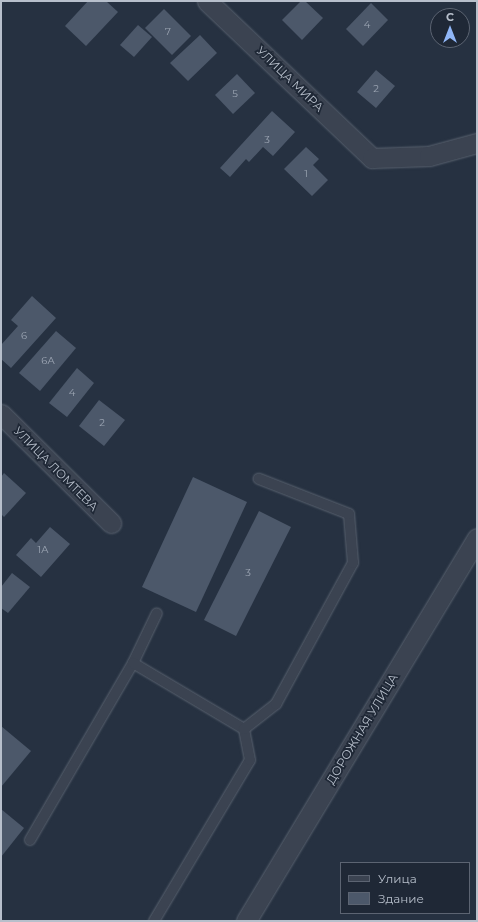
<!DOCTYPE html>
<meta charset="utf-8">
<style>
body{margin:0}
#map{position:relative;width:478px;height:922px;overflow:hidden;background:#263141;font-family:Montserrat,sans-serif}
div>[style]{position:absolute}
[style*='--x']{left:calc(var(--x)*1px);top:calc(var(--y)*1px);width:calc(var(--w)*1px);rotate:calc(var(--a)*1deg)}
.building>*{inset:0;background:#4c586a}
.roads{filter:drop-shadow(0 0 1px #58616e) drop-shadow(0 0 1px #58616e)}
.service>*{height:10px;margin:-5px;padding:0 5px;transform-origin:5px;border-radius:5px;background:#3b4351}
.minor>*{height:19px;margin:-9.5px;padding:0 9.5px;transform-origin:9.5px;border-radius:9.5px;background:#3b4351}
span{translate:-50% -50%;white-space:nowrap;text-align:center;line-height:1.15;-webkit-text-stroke:3.5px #1f2836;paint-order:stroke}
.number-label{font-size:10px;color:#9ca5b3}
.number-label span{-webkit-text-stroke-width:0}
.street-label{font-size:12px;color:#b7bfcb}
.frame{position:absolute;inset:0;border:2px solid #b7bfcb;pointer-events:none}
.legend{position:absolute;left:340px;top:862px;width:130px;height:52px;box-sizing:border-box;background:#1f2836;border:1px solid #5c6472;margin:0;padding:5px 7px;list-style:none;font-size:12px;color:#b7bfcb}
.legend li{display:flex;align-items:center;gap:8px;height:20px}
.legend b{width:20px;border:1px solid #5c6472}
.north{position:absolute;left:430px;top:8px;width:40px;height:40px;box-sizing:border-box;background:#1f2836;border:1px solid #5c6472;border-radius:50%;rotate:0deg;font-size:11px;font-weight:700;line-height:16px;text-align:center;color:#b7bfcb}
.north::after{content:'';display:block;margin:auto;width:14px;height:18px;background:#90b6f7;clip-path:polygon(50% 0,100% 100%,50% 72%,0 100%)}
</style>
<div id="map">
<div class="building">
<i style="clip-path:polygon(88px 1px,106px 1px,118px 12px,86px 46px,65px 26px)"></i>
<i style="clip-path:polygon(301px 1px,305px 1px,323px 18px,302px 40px,282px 20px)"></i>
<i style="clip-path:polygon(371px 3px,388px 20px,363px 46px,346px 29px)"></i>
<i style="clip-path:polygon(164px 9px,191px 36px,172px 55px,145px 28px)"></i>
<i style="clip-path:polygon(138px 25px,152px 37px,134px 57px,120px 45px)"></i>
<i style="clip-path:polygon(200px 35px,217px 53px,188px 81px,170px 63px)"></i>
<i style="clip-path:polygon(376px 70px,395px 86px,376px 108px,357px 92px)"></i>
<i style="clip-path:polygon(237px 74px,255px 93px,233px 114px,215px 95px)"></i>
<i style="clip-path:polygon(272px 111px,295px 132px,273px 156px,263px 147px,249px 162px,246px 159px,230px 177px,220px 168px)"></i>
<i style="clip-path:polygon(306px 147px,319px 159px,313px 165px,328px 180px,312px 196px,284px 169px)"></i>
<i style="clip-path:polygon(32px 296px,56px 318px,11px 368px,1px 359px,1px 345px,18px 326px,11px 320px)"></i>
<i style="clip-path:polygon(56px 331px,76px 348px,40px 391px,19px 373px)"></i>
<i style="clip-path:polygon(77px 368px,94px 383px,67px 417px,49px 403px)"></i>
<i style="clip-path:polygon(99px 400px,125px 420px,104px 446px,79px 426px)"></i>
<i style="clip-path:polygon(4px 473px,26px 493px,4px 517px,1px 514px,1px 477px)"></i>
<i style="clip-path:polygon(193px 477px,247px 502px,196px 612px,142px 587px)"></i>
<i style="clip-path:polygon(259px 511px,291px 527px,236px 636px,204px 620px)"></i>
<i style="clip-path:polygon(50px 527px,70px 544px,41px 577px,16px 555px,31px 538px,36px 543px)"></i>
<i style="clip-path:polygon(12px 573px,30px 587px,8px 613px,1px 608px,1px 587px)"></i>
<i style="clip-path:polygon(1px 726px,31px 751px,1px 787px)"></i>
<i style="clip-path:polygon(1px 809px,24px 828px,1px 857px)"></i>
</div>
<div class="roads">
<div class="service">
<i style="--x:133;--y:663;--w:55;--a:-64.4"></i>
<i style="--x:30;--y:840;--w:205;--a:-59.8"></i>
<i style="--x:133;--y:663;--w:129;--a:30.7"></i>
<i style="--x:154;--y:921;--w:187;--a:-59.2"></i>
<i style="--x:250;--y:760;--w:32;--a:-101"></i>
<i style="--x:244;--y:729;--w:41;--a:-38"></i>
<i style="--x:276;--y:704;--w:161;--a:-61.4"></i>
<i style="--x:353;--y:563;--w:49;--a:-94.7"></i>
<i style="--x:349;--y:514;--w:97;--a:-158.7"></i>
</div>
<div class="minor">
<i style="--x:207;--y:1;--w:228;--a:43.6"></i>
<i style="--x:372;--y:158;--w:57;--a:-2"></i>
<i style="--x:429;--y:156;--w:50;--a:-15.2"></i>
<i style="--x:1;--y:414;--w:155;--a:44.7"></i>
<i style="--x:246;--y:921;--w:447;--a:-58.9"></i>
</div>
</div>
<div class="number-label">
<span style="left:367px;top:25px">4</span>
<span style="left:168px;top:32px">7</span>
<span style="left:376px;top:89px">2</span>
<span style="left:235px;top:94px">5</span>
<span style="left:267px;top:140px">3</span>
<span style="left:306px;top:174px">1</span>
<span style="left:24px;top:336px">6</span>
<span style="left:48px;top:361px">6A</span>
<span style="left:72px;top:393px">4</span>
<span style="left:102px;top:423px">2</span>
<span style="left:43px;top:550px">1A</span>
<span style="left:248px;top:573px">3</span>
</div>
<div class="street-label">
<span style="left:290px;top:79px;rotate:44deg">УЛИЦА МИРА</span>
<span style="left:56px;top:469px;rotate:45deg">УЛИЦА ЛОМТЕВА</span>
<span style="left:362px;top:729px;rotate:-59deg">ДОРОЖНАЯ УЛИЦА</span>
</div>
<div class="frame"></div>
<ul class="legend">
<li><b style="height:5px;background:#3b4351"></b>Улица</li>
<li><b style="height:11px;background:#4c586a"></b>Здание</li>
</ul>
<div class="north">С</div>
</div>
